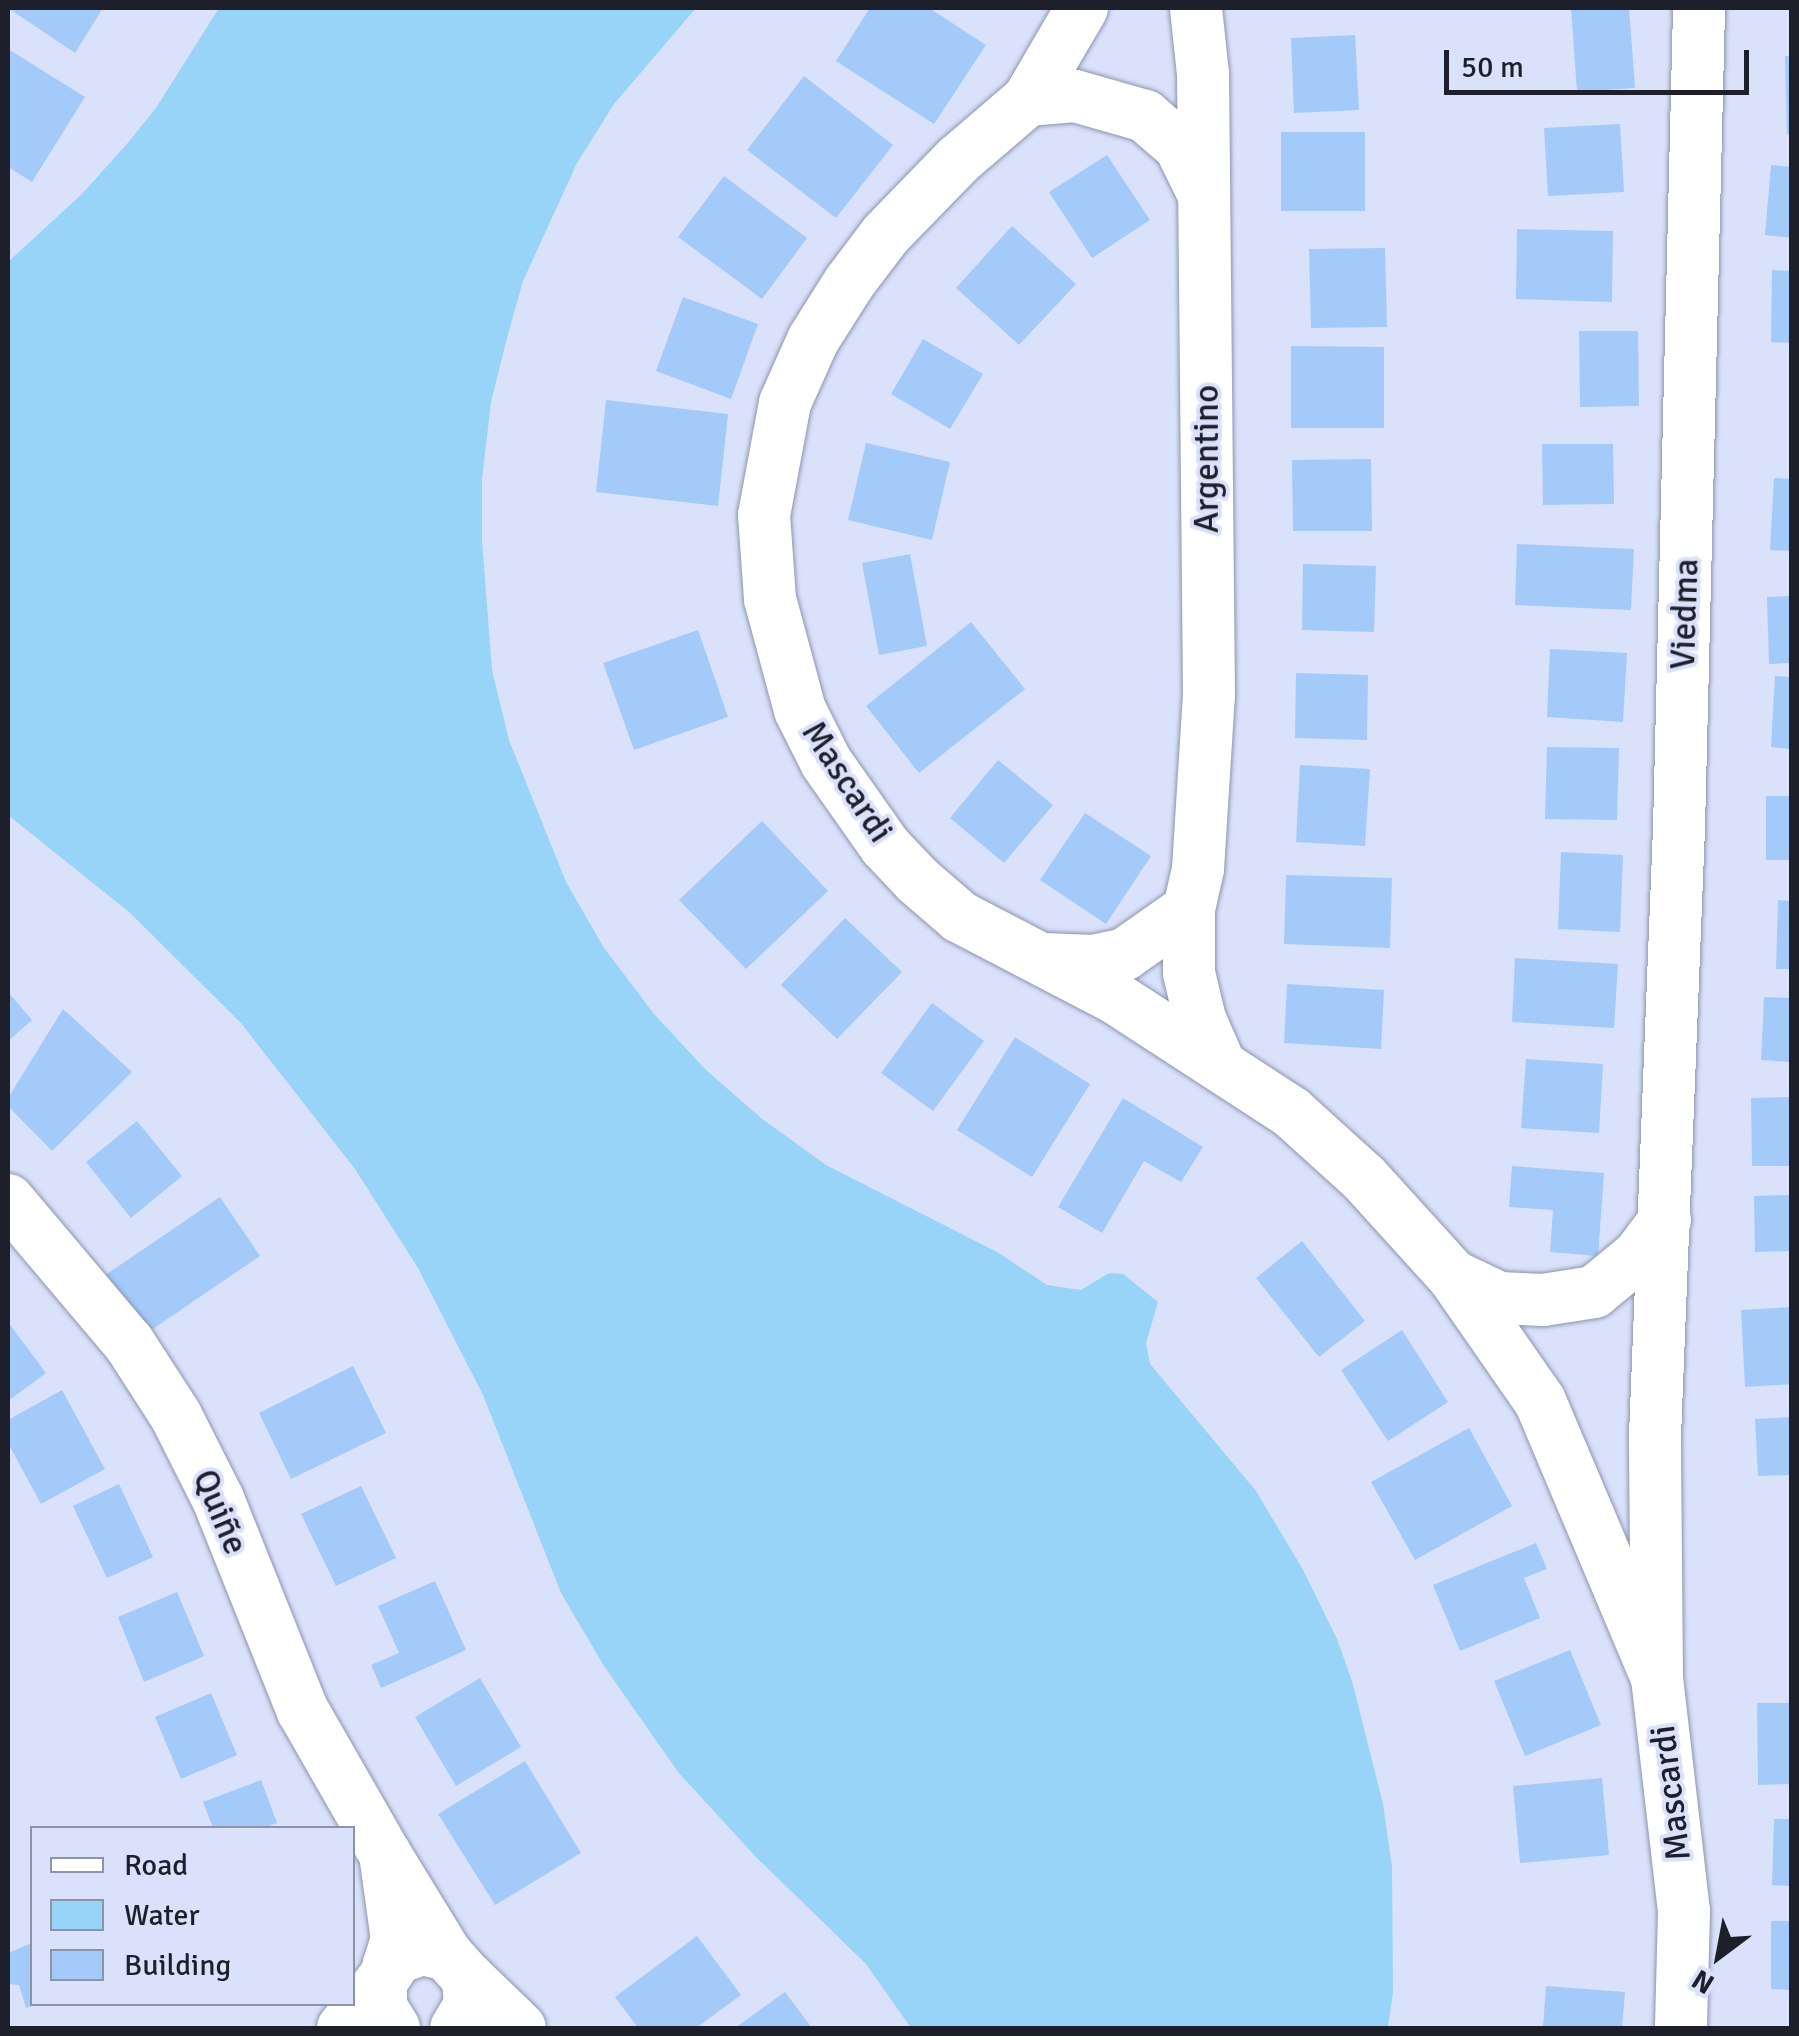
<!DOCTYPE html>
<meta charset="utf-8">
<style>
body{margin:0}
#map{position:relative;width:1799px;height:2036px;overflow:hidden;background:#dae1fa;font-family:Signika,sans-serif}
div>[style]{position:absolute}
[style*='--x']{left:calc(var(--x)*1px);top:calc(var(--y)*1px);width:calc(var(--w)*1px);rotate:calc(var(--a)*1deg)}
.water>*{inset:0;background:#98d4f7}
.building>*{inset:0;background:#a4cafa}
.roads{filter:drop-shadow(0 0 2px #8c94b1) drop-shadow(0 0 2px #8c94b1)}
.minor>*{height:52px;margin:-26px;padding:0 26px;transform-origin:26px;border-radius:26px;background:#fff}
span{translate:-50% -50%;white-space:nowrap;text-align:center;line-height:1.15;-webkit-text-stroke:8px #dae1fa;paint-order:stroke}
.street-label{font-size:35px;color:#1d202b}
.frame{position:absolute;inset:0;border:10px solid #1d202b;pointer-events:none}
.legend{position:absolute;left:30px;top:1826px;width:325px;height:180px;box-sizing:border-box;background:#dae1fa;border:2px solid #8e94a7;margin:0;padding:12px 18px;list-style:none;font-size:30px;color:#1d202b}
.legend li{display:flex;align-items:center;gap:20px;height:50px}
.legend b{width:50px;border:2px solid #8e94a7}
.north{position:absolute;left:1669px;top:1906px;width:100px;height:100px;-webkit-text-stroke:8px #dae1fa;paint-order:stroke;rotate:212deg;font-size:28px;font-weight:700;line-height:40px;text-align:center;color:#1d202b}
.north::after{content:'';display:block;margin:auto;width:35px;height:45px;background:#1d202b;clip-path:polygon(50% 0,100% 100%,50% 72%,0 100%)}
.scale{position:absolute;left:1444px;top:50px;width:305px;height:45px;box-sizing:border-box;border:5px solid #1d202b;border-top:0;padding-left:12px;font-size:30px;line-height:35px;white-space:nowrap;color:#1d202b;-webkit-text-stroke:8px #dae1fa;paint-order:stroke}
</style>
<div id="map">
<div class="water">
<i style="clip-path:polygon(219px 8px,696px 8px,614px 104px,577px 163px,523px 281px,508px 334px,491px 402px,482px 479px,482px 541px,492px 670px,509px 740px,566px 882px,604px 948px,654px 1014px,706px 1070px,761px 1118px,826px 1165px,997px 1252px,1047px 1285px,1081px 1290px,1109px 1273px,1123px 1274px,1158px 1302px,1146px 1343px,1150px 1364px,1256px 1491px,1302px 1568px,1337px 1639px,1352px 1681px,1383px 1804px,1392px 1867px,1393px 1992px,1388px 2028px,911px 2028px,866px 1964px,756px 1857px,678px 1772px,604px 1666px,561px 1593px,483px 1395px,418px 1268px,355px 1169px,241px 1023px,129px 912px,8px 815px,8px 262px,82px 194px,126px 145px,156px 108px)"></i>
</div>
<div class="building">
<i style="clip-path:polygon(8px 8px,103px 8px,75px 53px)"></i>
<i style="clip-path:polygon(870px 8px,929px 8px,986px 45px,934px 124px,836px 61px)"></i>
<i style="clip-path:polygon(1571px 8px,1629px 8px,1635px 88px,1577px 92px)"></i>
<i style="clip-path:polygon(1355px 35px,1359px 110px,1294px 113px,1291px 38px)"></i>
<i style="clip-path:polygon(8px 49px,85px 97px,32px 182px,8px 167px)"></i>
<i style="clip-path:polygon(1785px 56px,1792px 56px,1792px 134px,1787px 134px)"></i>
<i style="clip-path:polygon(804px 76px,893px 145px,836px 218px,747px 150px)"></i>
<i style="clip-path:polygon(1620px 124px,1624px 192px,1548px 196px,1544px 128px)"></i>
<i style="clip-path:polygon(1281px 132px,1365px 132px,1365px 211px,1281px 211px)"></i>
<i style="clip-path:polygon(1107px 155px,1150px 220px,1092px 258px,1049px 192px)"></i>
<i style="clip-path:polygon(1771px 165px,1792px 167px,1792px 238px,1765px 235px)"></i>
<i style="clip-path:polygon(724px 176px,807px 238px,762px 299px,678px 237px)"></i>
<i style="clip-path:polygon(1012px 226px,1076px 284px,1019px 345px,956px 288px)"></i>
<i style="clip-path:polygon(1517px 229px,1613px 231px,1612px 302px,1516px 299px)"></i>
<i style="clip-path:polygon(1385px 248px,1387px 327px,1311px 328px,1309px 249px)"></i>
<i style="clip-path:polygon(1772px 270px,1792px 271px,1792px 343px,1771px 342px)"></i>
<i style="clip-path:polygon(683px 297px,758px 324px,731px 399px,656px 371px)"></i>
<i style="clip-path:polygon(1579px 331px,1638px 331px,1639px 406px,1580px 407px)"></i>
<i style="clip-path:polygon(923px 339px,983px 374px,950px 429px,891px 394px)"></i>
<i style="clip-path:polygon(1291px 346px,1384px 347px,1384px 428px,1291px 428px)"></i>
<i style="clip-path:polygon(606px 400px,728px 414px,718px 506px,596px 492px)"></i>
<i style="clip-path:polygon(866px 443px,950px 462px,932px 540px,848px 520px)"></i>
<i style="clip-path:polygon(1542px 444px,1613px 444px,1614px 504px,1543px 505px)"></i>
<i style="clip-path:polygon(1371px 459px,1372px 531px,1293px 531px,1292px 460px)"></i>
<i style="clip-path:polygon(1774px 478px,1792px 479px,1792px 551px,1770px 550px)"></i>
<i style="clip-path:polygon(1517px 544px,1634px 549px,1631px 610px,1515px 605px)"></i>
<i style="clip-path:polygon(910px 554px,927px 646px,879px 655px,862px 563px)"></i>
<i style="clip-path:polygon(1303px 564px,1376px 566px,1374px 632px,1302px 630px)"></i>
<i style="clip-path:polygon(1792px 596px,1792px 663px,1769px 664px,1767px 597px)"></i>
<i style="clip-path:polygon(971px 622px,1025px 689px,919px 773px,866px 706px)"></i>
<i style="clip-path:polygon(698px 630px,728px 717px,634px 750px,603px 663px)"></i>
<i style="clip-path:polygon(1550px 649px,1627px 653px,1623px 722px,1547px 717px)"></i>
<i style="clip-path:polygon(1296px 673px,1368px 675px,1367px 740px,1295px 738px)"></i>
<i style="clip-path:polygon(1775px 676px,1792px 677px,1792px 749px,1771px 747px)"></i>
<i style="clip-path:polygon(1547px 747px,1619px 748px,1617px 820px,1545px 819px)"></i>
<i style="clip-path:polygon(998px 760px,1053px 805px,1004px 863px,950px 818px)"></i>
<i style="clip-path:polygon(1300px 765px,1370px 769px,1365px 846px,1296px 842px)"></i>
<i style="clip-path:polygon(1766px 796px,1792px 796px,1792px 860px,1766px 860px)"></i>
<i style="clip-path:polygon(1085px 813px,1151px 856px,1106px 924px,1040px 880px)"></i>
<i style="clip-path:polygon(762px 821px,828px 891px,746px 969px,679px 900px)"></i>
<i style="clip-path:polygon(1561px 852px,1623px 855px,1620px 932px,1558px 929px)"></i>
<i style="clip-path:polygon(1286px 875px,1392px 878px,1390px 948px,1284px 944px)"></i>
<i style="clip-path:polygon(1778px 900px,1792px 901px,1792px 969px,1776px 969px)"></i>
<i style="clip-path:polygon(845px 918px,902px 972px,837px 1039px,781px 985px)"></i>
<i style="clip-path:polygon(1515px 958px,1618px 964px,1614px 1028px,1512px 1022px)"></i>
<i style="clip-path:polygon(1287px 984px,1384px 990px,1381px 1049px,1284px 1043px)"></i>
<i style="clip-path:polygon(8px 992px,32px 1020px,8px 1041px)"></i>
<i style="clip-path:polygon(1764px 997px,1792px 998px,1792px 1062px,1761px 1060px)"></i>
<i style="clip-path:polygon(932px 1003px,984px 1041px,933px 1111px,881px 1073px)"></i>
<i style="clip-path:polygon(63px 1009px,132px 1072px,52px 1151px,8px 1106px,8px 1098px)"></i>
<i style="clip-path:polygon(1015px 1037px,1090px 1084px,1032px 1177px,957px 1130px)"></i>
<i style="clip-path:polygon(1526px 1059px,1603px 1064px,1599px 1133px,1521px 1128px)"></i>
<i style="clip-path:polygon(1792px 1097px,1792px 1166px,1752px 1166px,1751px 1098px)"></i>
<i style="clip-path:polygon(1123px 1098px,1203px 1147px,1181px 1182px,1144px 1161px,1102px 1233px,1058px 1207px)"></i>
<i style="clip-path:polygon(137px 1121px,182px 1176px,131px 1218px,86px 1162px)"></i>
<i style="clip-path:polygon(1512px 1166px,1604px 1173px,1598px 1256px,1550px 1252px,1553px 1210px,1509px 1207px)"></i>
<i style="clip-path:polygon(1792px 1195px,1792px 1251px,1755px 1252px,1754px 1196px)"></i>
<i style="clip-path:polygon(220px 1197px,260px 1256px,141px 1337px,101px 1278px)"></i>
<i style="clip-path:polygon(1302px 1241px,1365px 1321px,1319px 1357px,1256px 1278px)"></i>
<i style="clip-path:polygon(1792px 1307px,1792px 1384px,1745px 1387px,1741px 1310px)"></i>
<i style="clip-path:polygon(8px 1322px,46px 1373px,8px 1401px)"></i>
<i style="clip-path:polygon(1402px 1330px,1448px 1402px,1388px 1441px,1341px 1370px)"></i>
<i style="clip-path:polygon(353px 1366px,386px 1433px,291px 1479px,259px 1413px)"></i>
<i style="clip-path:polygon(62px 1390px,105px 1469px,41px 1504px,8px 1443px,8px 1420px)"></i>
<i style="clip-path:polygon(1792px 1417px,1792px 1475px,1758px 1476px,1755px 1419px)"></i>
<i style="clip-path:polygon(1469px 1428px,1512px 1506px,1415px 1560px,1371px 1482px)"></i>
<i style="clip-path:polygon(119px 1484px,153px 1557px,107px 1578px,73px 1506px)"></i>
<i style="clip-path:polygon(361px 1486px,396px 1558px,336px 1586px,301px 1514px)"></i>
<i style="clip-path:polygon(1536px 1543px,1547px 1569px,1524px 1578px,1540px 1618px,1460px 1651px,1433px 1585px)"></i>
<i style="clip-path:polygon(435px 1581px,466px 1650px,381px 1688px,371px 1665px,399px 1653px,378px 1606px)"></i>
<i style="clip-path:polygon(177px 1592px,204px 1656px,144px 1682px,118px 1617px)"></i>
<i style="clip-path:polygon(1570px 1650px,1601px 1725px,1525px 1756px,1494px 1681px)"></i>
<i style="clip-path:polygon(480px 1678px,521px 1747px,456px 1786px,415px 1717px)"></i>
<i style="clip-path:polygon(211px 1693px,237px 1755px,181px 1779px,155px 1717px)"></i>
<i style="clip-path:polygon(1757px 1703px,1792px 1703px,1792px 1784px,1758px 1785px)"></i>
<i style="clip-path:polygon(525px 1761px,581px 1853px,495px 1905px,438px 1814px)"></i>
<i style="clip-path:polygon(1602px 1778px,1609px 1855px,1520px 1863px,1513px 1786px)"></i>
<i style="clip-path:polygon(261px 1780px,277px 1823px,263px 1828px,213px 1828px,203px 1802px)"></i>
<i style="clip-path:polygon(1774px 1819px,1792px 1819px,1792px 1886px,1772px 1885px)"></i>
<i style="clip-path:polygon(1771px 1921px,1792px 1921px,1792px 1990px,1771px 1989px)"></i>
<i style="clip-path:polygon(697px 1936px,741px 1995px,696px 2028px,638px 2028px,615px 1997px)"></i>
<i style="clip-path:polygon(32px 1943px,32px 2006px,26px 2008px,19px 1985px,8px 1984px,8px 1953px)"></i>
<i style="clip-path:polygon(1546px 1986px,1625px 1992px,1622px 2028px,1543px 2028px)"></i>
<i style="clip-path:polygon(785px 1992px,812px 2028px,735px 2028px)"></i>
</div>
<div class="roads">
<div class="minor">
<i style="--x:1082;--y:8;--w:107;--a:120.4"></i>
<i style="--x:1028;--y:100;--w:92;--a:139.4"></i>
<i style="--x:958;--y:160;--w:103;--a:134.2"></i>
<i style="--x:886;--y:234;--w:61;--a:127.1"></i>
<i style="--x:849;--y:283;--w:67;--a:122.3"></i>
<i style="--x:813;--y:340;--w:69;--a:114"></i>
<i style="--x:785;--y:403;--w:114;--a:100.6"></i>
<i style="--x:764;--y:515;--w:84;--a:85.9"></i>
<i style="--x:770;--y:599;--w:115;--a:74.9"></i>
<i style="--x:800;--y:710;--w:58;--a:63.4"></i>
<i style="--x:826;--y:762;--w:103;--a:54.9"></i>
<i style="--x:885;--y:846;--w:47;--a:46.7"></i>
<i style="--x:917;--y:880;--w:57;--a:40.7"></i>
<i style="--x:960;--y:917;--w:174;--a:27.5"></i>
<i style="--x:1114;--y:997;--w:211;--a:33"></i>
<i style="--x:1291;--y:1112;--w:98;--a:42.1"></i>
<i style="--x:1364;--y:1178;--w:132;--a:47.8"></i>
<i style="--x:1453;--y:1276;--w:152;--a:55.2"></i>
<i style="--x:1540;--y:1401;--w:301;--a:67.1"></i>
<i style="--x:1657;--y:1678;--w:242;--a:-90.5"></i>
<i style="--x:1655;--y:1436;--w:608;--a:-87.74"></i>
<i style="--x:1679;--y:828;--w:820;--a:-88.6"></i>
<i style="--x:1028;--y:100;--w:47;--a:-4.9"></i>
<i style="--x:1075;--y:96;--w:73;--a:15.9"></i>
<i style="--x:1145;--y:116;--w:46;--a:40.6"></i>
<i style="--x:1180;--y:146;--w:52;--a:63.9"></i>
<i style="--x:1189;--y:909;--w:41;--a:-77.3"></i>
<i style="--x:1198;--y:869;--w:173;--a:-86.4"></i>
<i style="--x:1209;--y:696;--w:622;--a:-90.55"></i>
<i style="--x:1203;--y:74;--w:66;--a:-96.1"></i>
<i style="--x:1045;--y:959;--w:48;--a:2.4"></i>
<i style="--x:1093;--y:961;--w:33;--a:-12"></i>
<i style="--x:1125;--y:954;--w:78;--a:-35.1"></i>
<i style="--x:1189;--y:909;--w:64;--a:90"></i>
<i style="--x:1189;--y:973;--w:47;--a:76.6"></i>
<i style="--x:1200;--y:1019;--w:48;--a:66.6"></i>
<i style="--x:8;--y:1200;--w:187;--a:49.8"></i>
<i style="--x:129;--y:1343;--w:87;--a:57.2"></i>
<i style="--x:176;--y:1416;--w:93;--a:63.2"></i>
<i style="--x:218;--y:1499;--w:228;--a:68.2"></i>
<i style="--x:303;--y:1711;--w:165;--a:60.2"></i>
<i style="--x:1453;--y:1276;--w:51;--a:25.6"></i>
<i style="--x:1499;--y:1298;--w:44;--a:2.6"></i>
<i style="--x:1543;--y:1300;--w:52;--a:-8.9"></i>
<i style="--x:1594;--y:1292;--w:57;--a:-39.3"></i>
<i style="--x:1638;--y:1256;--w:45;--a:-53.1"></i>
<i style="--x:1657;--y:1678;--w:235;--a:83.4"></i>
<i style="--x:1684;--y:1911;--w:117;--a:91.5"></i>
<i style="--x:388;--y:1967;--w:28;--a:-72"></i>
<i style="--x:397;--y:1940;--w:87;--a:-97.9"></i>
<i style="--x:385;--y:1854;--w:119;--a:58.5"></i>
<i style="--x:468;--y:1978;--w:72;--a:43.9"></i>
<i style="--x:343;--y:2028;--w:60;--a:-50.4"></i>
<i style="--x:394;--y:2028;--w:25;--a:-122"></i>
<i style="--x:381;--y:2007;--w:25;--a:-90"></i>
<i style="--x:381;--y:1982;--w:29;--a:-56"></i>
<i style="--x:397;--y:1958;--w:27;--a:-20"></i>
<i style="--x:422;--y:1949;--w:26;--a:13"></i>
<i style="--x:447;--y:1955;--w:31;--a:48"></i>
<i style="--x:468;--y:1978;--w:27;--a:86"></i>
<i style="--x:470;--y:2005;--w:27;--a:121"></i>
</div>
</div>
<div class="street-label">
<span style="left:1207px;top:459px;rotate:-90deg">Argentino</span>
<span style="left:1685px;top:614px;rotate:-88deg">Viedma</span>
<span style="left:847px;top:782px;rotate:57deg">Mascardi</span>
<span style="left:220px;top:1512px;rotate:67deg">Quiñe</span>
<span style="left:1671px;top:1793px;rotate:-97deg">Mascardi</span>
</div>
<div class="frame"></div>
<ul class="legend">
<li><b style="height:12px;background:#fff"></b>Road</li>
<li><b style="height:28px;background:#98d4f7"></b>Water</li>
<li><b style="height:28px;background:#a4cafa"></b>Building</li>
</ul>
<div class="north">N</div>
<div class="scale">50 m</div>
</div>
